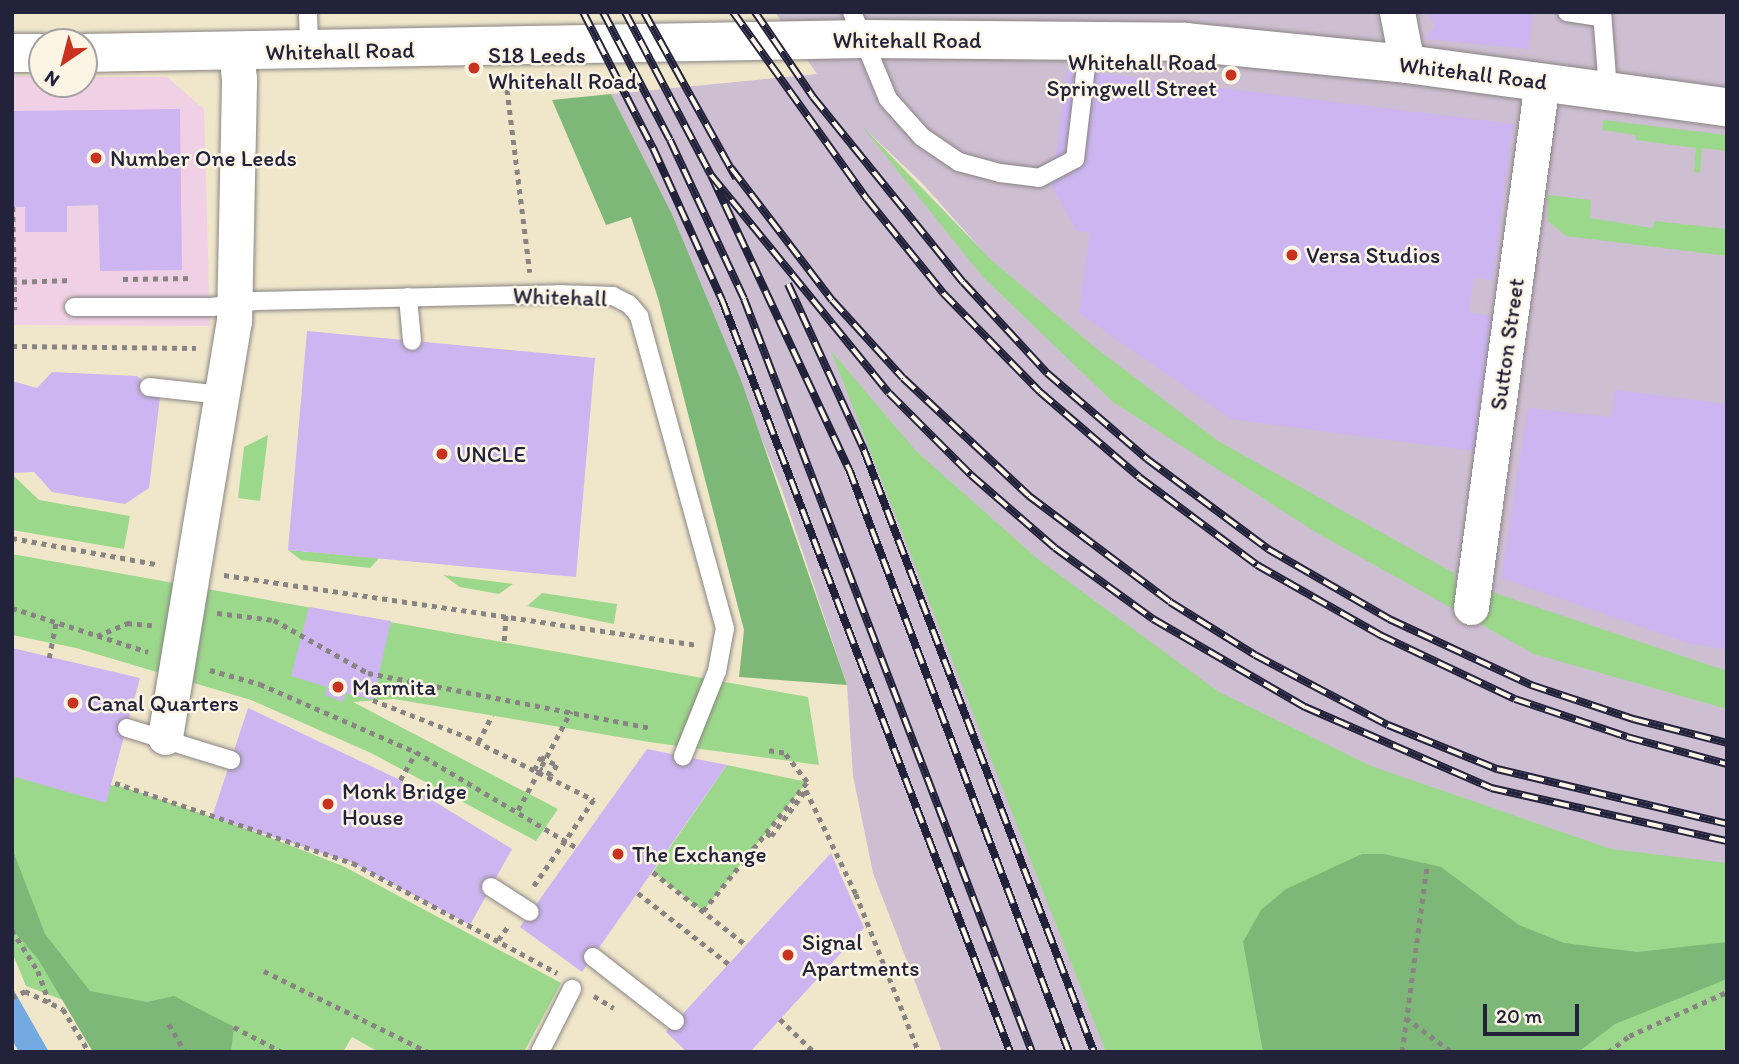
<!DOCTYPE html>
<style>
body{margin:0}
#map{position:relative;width:1739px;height:1064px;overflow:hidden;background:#f0e7cb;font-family:Itim,sans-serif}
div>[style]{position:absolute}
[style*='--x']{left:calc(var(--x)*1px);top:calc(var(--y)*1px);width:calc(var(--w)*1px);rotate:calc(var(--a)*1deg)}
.built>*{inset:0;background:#f0d0e5}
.industrial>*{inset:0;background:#cebed2}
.green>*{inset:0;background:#9cd88c}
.forest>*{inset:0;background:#7db878}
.water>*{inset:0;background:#73aae2}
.building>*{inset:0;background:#ccb5f0}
.path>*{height:4.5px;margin-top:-2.25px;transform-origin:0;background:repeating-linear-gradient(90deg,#898483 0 5px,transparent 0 10px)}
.roads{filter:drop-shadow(0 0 2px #898483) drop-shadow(0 0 2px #898483)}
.service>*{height:18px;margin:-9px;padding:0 9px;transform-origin:9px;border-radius:9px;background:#fff}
.minor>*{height:35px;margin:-17.5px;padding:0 17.5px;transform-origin:17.5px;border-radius:17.5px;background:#fff}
.tertiary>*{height:38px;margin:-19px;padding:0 19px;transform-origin:19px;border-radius:19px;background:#fff}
.rail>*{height:8px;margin-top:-4px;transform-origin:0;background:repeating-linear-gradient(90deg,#fcf5e5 0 16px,#22223b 0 32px);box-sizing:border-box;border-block:2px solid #22223b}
.path-bridge>*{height:4.5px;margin-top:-2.25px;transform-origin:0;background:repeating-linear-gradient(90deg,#898483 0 5px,transparent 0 10px)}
.dots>*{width:19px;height:19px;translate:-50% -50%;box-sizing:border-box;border:4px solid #fcf5e5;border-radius:50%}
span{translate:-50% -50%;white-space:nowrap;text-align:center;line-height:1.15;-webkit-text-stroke:5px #fcf5e5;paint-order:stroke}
.street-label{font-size:23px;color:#22223b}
.poi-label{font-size:23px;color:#22223b}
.left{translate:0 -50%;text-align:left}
.right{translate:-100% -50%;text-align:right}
.frame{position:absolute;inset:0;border:14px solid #22223b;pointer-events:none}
.north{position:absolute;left:28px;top:28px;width:70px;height:70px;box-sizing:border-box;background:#fcf5e5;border:2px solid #a5a1a1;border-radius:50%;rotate:215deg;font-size:19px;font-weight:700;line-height:28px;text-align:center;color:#22223b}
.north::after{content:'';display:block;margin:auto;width:24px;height:32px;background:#c8321e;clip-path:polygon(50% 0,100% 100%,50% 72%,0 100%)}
.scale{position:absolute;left:1483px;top:1004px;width:96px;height:32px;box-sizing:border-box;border:4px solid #22223b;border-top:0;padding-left:9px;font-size:21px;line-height:24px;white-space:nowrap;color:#22223b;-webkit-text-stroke:5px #fcf5e5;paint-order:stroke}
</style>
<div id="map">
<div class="built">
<i style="clip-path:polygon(12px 76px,42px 76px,42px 84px,84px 84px,84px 77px,167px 77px,204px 109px,210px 326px,12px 325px)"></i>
</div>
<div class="industrial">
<i style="clip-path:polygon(evenodd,775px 12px,1727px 12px,1727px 942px,1263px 1052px,942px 1052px,873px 873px,853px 776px,847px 685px,782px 490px,672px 214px,611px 94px,817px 74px,775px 12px,867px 131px,922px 183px,980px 248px,867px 131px)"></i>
</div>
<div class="green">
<i style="clip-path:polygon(1603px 120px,1727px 135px,1727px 151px,1702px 148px,1700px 173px,1694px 172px,1696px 148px,1636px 140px,1635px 135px,1602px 130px)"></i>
<i style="clip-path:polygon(861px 125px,990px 259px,1092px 345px,1218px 441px,1454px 573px,1457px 601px,1489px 591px,1727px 671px,1727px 709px,1534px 654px,1317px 533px,1113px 402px,982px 276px)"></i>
<i style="clip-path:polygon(1548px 195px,1591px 200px,1590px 218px,1653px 228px,1655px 221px,1727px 229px,1727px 256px,1566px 236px,1548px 221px)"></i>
<i style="clip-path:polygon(831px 351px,917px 452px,1039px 560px,1219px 692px,1371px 766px,1611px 849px,1727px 863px,1727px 1052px,1106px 1052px)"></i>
<i style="clip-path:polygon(268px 435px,260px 501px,238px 498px,244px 447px)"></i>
<i style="clip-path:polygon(13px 475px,39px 500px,130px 516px,124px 549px,12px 530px)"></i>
<i style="clip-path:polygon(288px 550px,379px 558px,370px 568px,301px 560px)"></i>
<i style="clip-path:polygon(12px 554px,808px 697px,819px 765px,649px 742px,394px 699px,353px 702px,558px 809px,536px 841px,371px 753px,251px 700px,76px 648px,12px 635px)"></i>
<i style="clip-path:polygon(443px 575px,513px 584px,499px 594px,460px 587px)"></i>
<i style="clip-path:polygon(542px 593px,617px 604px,614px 624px,527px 606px)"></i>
<i style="clip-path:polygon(727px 765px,807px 782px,703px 911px,653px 872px)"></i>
<i style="clip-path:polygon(12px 771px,124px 787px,250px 830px,343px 866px,561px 983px,524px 1052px,379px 1052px,352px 1037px,343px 1052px,95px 1052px,63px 1000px,26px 986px,12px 952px)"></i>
</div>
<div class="forest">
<i style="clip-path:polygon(611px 94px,672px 214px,741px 380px,847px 685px,739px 677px,744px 630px,658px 298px,631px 217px,606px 225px,552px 100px)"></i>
<i style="clip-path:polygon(12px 848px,45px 934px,90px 991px,147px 1002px,174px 996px,234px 1027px,231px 1052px,93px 1052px,38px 959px,12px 929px)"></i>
<i style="clip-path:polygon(1362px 854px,1384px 854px,1441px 867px,1519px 925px,1564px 943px,1637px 952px,1727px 942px,1727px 979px,1615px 1024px,1578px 1052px,1263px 1052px,1243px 942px,1261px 910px,1286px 889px)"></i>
</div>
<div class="water">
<i style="clip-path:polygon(12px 952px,13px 989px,49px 1052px,19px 1052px,12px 1040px)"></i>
</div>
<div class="building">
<i style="clip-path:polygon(1428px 12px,1532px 12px,1529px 49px,1425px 39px,1435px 26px)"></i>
<i style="clip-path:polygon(1067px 69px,1513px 124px,1493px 280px,1474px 278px,1469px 313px,1492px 316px,1474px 451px,1231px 419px,1079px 313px,1090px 232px,1077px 231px,1052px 187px)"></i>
<i style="clip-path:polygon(180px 109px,182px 270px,100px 271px,98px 205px,67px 206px,67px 232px,25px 232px,25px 207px,12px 207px,12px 111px)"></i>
<i style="clip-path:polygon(307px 331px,595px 358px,576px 577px,288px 550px)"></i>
<i style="clip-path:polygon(52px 372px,137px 376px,160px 397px,149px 488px,125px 504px,52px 492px,34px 472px,12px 473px,12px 381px,37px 388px)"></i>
<i style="clip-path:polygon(1615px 390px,1727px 404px,1727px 649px,1691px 644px,1501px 578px,1528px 408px,1611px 417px)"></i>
<i style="clip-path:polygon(309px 607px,391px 621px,373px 700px,346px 693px,343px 702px,325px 695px,327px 687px,291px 676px)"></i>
<i style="clip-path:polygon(12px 648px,140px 678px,106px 803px,12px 776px)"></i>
<i style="clip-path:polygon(248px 708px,396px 778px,512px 849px,470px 925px,353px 863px,212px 817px)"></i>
<i style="clip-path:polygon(647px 749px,727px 765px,582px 972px,520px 927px)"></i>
<i style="clip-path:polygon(831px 853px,864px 928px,750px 1052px,687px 1052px,666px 1032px)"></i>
</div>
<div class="path">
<i style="--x:506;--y:80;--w:194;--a:82.9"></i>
<i style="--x:13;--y:207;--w:103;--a:88.9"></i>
<i style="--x:123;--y:279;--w:69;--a:-0.8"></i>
<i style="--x:12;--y:282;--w:60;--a:-1.9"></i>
<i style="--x:12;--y:346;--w:184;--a:0.6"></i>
<i style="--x:12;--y:538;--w:150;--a:10.3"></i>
<i style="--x:224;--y:575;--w:477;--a:8.4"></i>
<i style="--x:12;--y:608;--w:143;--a:17.9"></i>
<i style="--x:217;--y:613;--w:57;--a:7"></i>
<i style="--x:274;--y:620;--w:108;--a:29.4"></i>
<i style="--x:368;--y:673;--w:289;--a:11"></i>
<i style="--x:97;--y:636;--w:33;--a:-23"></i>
<i style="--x:127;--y:623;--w:25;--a:5"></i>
<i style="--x:504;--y:641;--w:26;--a:-86"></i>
<i style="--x:49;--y:658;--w:37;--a:-79"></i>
<i style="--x:210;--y:670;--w:52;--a:15.6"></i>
<i style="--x:260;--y:684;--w:170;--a:23.6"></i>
<i style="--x:416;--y:752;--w:187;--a:30.8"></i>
<i style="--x:373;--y:700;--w:101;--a:21.5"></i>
<i style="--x:467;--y:737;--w:142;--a:26.4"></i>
<i style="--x:594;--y:800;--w:105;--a:124.9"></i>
<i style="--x:478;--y:742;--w:30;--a:-62"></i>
<i style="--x:534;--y:770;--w:15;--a:-62"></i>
<i style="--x:541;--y:757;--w:18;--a:27"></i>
<i style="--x:557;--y:765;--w:12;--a:121"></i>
<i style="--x:551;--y:775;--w:13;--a:-151"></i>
<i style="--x:400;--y:780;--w:32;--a:-60"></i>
<i style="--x:115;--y:783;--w:251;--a:18.6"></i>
<i style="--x:353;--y:863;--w:232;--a:28.3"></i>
<i style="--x:767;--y:833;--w:5;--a:37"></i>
<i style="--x:771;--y:836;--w:58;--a:-52.7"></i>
<i style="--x:806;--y:790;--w:115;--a:64.3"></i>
<i style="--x:856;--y:894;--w:170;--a:68.3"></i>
<i style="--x:653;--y:872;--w:118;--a:38.1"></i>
<i style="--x:638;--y:893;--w:115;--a:38"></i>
<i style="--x:703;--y:911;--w:166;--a:-51.1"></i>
<i style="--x:807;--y:782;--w:37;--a:-128"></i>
<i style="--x:784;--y:753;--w:18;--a:-171"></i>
<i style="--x:12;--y:930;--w:49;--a:57.6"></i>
<i style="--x:38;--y:971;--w:33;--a:70"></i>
<i style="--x:498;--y:940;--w:17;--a:-54"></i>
<i style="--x:264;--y:971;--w:183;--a:26.3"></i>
<i style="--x:594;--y:996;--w:23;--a:31"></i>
<i style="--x:12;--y:998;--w:15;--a:-28"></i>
<i style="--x:25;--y:991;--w:42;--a:25.3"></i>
<i style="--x:63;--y:1009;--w:50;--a:58.8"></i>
<i style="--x:1406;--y:1018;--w:57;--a:36.5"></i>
<i style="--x:780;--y:1019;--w:47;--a:44.1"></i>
<i style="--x:169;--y:1024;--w:32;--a:60"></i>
<i style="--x:234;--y:1027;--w:54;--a:27.5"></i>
<i style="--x:1402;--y:1052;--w:190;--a:-82.4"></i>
<i style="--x:1608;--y:1052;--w:26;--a:-37"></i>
<i style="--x:1629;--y:1036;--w:107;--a:-24.2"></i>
</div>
<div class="roads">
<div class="service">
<i style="--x:852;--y:12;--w:94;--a:67.5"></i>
<i style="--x:888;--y:99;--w:51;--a:48.2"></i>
<i style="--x:922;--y:137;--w:45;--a:34"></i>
<i style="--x:959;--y:162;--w:42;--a:15"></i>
<i style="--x:1000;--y:173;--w:39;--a:7"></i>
<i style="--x:1039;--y:178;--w:41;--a:-27.8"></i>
<i style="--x:1075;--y:159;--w:119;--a:-83.2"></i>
<i style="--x:1567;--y:12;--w:36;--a:9"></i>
<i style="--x:1602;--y:12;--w:78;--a:85.6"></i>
<i style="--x:308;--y:15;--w:37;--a:88"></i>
<i style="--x:408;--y:297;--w:44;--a:84.8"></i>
<i style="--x:74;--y:307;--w:138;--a:0"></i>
<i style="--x:212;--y:307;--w:44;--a:-7.8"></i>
<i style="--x:256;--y:301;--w:303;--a:-1.3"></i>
<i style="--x:559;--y:294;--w:54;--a:2.1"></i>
<i style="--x:613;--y:296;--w:18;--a:27"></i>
<i style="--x:629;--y:304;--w:16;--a:50"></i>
<i style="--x:639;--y:316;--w:324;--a:74.6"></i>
<i style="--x:725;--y:628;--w:44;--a:100.5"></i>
<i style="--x:717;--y:671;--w:92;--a:111.8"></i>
<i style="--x:149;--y:387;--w:73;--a:6.3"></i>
<i style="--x:127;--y:728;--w:109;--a:17.1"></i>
<i style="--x:491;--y:887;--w:46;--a:32.7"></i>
<i style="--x:593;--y:957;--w:104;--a:38"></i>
<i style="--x:540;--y:1052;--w:71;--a:-63.1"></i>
</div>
<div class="minor">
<i style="--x:1397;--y:12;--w:53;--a:79.1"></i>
<i style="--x:1471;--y:607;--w:531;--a:-82.31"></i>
<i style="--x:165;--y:737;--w:421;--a:-80.6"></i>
<i style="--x:234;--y:322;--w:243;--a:-88.8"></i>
<i style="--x:239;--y:79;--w:27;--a:-96"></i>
</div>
<div class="tertiary">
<i style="--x:12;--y:53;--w:30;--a:0"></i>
<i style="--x:84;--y:53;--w:780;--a:-1.03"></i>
<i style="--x:864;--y:39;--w:322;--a:0.5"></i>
<i style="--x:1186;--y:42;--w:222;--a:5.7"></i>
<i style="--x:1407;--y:64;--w:323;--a:7.7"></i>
</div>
</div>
<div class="rail">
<i style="--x:583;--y:12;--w:153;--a:62.8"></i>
<i style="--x:653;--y:148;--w:167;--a:65.6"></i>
<i style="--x:722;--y:300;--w:805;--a:69.04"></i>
<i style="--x:603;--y:12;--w:144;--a:62.4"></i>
<i style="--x:670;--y:140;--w:175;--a:65"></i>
<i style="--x:744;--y:299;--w:806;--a:69.07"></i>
<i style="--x:625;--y:12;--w:184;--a:62.2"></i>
<i style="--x:711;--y:175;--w:325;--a:64.9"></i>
<i style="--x:849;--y:469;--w:623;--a:69.33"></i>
<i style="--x:644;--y:12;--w:190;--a:61"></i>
<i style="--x:733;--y:12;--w:230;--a:54.4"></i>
<i style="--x:867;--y:199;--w:121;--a:51"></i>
<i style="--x:943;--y:293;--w:139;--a:45.6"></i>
<i style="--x:1040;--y:392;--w:130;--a:40.6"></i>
<i style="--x:1139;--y:477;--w:147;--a:36.7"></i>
<i style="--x:1257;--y:565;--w:142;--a:29.6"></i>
<i style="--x:1380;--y:635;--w:149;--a:25.4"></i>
<i style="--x:1515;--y:699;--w:118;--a:18.7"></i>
<i style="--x:1627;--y:737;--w:104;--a:15.1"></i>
<i style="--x:755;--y:12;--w:103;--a:55.7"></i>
<i style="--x:813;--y:97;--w:238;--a:51"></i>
<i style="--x:963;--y:282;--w:124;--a:47.3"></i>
<i style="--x:1047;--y:373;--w:132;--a:40.7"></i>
<i style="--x:1147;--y:459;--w:151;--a:36.6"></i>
<i style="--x:1268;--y:549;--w:140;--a:30"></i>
<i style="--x:1389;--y:619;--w:157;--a:24.9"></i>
<i style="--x:1531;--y:685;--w:108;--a:18.4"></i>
<i style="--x:1633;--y:719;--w:97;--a:14.3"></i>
<i style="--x:731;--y:168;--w:166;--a:52.6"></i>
<i style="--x:832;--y:300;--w:105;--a:47.7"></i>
<i style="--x:903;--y:378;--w:173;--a:43.1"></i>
<i style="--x:1029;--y:496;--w:176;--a:36.9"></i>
<i style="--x:1170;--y:602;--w:100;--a:31.9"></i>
<i style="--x:1255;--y:655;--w:150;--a:27.8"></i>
<i style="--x:1388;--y:725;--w:118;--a:22"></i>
<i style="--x:1497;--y:769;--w:236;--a:13.4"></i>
<i style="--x:711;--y:175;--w:281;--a:50.8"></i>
<i style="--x:889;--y:393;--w:116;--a:45"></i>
<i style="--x:971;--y:475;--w:111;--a:41"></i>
<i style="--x:1055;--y:548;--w:121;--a:35.9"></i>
<i style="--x:1153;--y:619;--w:176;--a:30.1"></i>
<i style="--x:1305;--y:707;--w:203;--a:23.5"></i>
<i style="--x:1491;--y:788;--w:242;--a:12.7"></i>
<i style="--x:788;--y:284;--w:183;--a:65.4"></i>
<i style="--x:864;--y:450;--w:644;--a:69.09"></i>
</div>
<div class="path-bridge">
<i style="--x:518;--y:810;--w:112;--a:-61.8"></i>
</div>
<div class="dots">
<i style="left:474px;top:68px;background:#c8321e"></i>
<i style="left:1231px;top:75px;background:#c8321e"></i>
<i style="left:96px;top:158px;background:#c8321e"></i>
<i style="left:1292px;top:255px;background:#c8321e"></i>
<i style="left:442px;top:454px;background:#c8321e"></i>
<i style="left:338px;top:687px;background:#c8321e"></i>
<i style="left:73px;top:703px;background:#c8321e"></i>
<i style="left:328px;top:804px;background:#c8321e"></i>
<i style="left:618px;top:854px;background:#c8321e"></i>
<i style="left:788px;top:955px;background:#c8321e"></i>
</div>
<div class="street-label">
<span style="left:907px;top:40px">Whitehall Road</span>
<span style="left:340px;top:51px;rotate:-1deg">Whitehall Road</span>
<span style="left:1473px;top:73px;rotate:7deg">Whitehall Road</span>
<span style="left:560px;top:297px;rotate:2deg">Whitehall</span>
<span style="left:1507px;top:344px;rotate:-82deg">Sutton Street</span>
</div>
<div class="poi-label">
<span class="left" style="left:488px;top:68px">S18 Leeds<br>Whitehall Road</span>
<span class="right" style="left:1217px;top:75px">Whitehall Road<br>Springwell Street</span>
<span class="left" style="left:110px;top:158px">Number One Leeds</span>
<span class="left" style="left:1306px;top:255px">Versa Studios</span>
<span class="left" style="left:456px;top:454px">UNCLE</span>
<span class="left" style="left:352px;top:687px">Marmita</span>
<span class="left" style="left:87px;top:703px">Canal Quarters</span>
<span class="left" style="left:342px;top:804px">Monk Bridge<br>House</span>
<span class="left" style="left:632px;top:854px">The Exchange</span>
<span class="left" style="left:802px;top:955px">Signal<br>Apartments</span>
</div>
<div class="frame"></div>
<div class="north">N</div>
<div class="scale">20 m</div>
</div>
